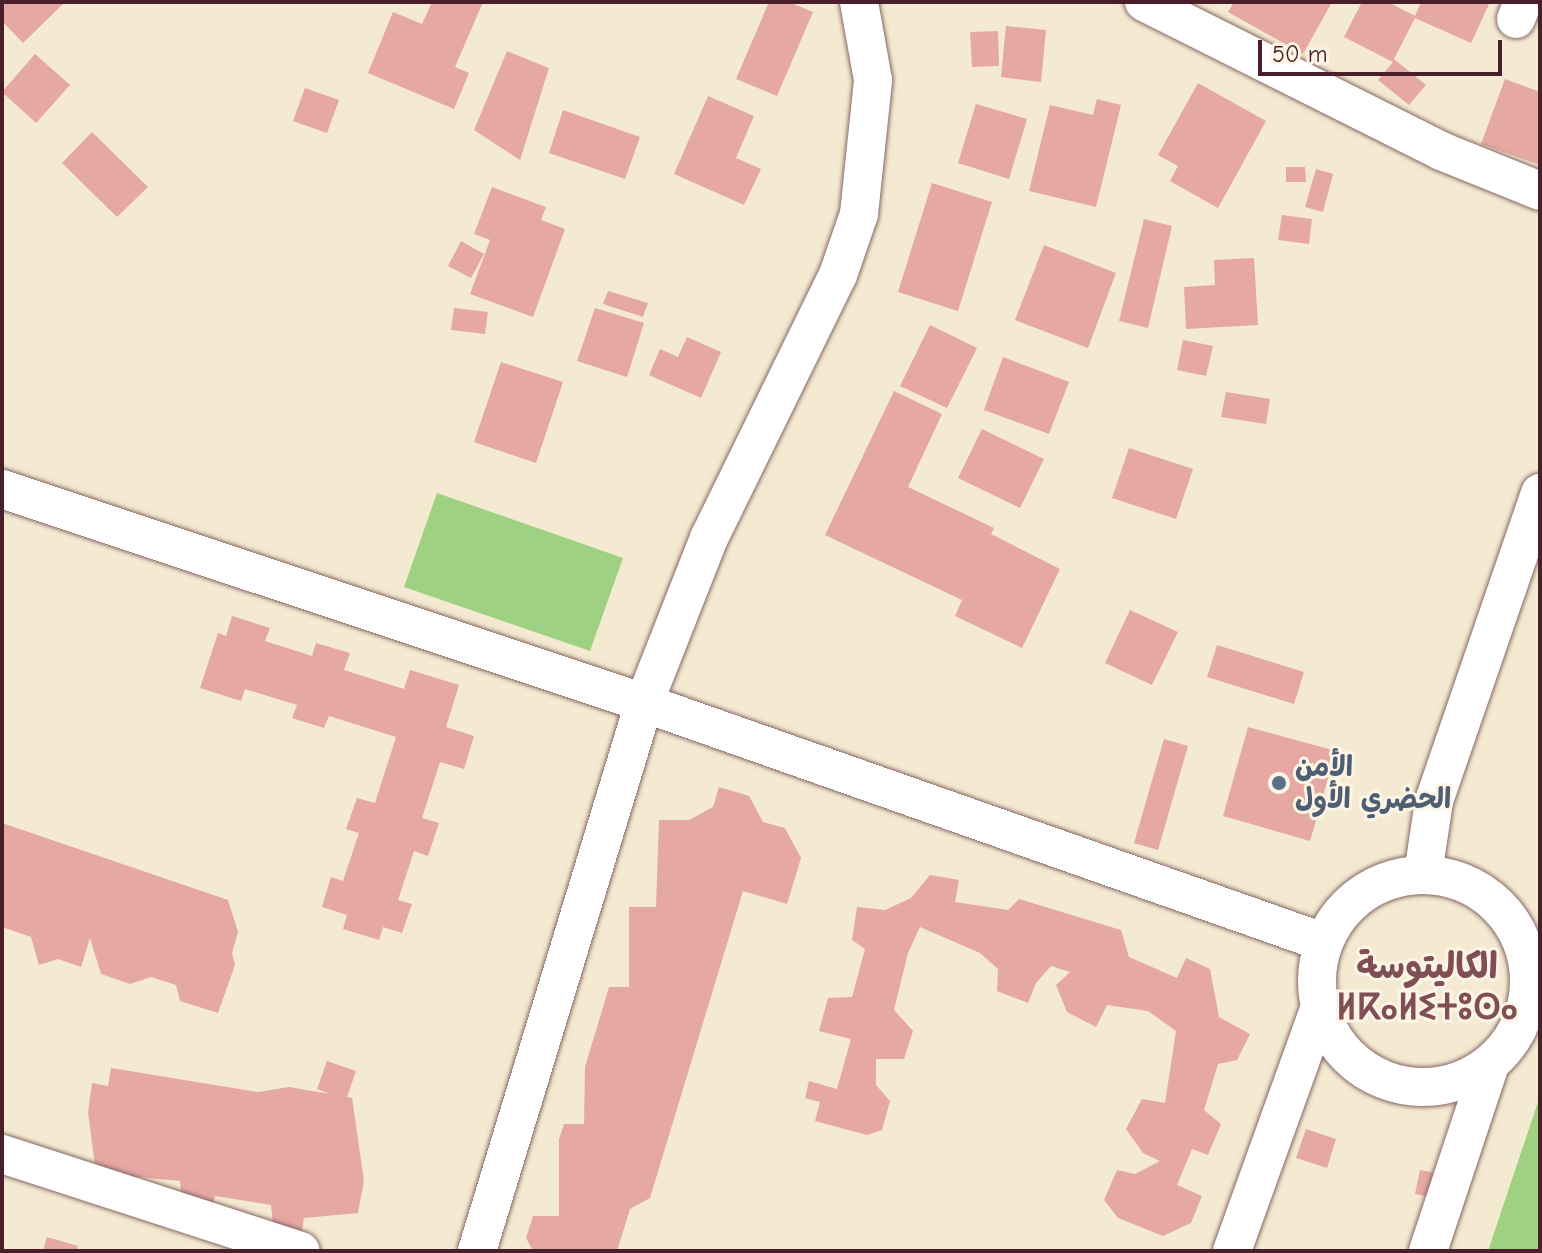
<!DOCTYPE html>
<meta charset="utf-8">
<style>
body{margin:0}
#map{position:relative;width:1542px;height:1253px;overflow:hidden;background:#f4ead1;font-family:"Comic Neue","Playpen Sans Arabic","Noto Sans Tifinagh",sans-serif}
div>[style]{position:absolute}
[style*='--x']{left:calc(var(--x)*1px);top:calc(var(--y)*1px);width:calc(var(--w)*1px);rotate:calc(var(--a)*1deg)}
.green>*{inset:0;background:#9ed181}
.building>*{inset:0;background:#e5a8a3}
.roads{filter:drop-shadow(0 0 2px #866665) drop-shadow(0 0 2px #866665)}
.minor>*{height:38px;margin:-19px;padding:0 19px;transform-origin:19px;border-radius:19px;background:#fff}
.minor>.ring{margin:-19px;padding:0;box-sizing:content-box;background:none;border:38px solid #fff;border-radius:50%}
.dots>*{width:22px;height:22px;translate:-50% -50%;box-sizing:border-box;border:4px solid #fcf5e5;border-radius:50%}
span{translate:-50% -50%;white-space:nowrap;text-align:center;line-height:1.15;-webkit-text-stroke:6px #fcf5e5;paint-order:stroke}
.service-label{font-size:28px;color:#4e5e75;font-weight:700}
.left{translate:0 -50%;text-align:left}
.district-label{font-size:36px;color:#804f55;font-weight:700}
.frame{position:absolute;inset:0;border:4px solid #4a1f2b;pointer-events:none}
.scale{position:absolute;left:1258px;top:40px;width:244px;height:36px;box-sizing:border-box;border:4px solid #4a1f2b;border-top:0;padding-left:10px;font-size:24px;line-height:28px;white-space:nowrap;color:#4a1f2b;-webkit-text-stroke:6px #fcf5e5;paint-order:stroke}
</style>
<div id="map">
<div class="green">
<i style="clip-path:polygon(437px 493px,623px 558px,590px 651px,404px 587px)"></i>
<i style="clip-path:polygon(1540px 1096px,1540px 1251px,1488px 1251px)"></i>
</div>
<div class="building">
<i style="clip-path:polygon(8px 2px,65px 2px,23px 43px,2px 21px,2px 7px)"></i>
<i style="clip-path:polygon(432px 2px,483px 2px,455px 67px,469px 73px,454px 109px,368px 73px,393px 12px,422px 24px)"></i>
<i style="clip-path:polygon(769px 2px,789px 2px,813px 12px,777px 96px,736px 79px)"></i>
<i style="clip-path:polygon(1234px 2px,1326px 2px,1331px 4px,1303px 54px,1228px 12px)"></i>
<i style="clip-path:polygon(1362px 2px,1388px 2px,1415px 16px,1421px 2px,1490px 2px,1471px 43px,1415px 18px,1394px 59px,1426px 85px,1409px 105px,1378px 80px,1393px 62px,1344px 37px)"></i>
<i style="clip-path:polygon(1006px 26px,1046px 30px,1041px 82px,1001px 77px)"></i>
<i style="clip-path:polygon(998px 31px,999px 66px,972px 67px,970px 32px)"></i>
<i style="clip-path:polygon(507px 51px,549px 68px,520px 160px,474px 130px)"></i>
<i style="clip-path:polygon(35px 54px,70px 85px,36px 123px,2px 92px)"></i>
<i style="clip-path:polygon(1505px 79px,1540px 92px,1540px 165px,1481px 144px)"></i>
<i style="clip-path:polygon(1198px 83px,1266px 121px,1218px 208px,1170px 181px,1178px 166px,1158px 155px)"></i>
<i style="clip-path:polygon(305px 88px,339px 100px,327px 133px,293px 121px)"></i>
<i style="clip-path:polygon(708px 96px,754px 116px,736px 158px,761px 169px,744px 205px,674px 174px)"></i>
<i style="clip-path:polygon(1097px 99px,1121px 105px,1096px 207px,1029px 191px,1050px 105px,1093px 115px)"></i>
<i style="clip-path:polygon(976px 104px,1027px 119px,1009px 179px,958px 163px)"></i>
<i style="clip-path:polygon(563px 110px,640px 137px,625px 179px,549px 153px)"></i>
<i style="clip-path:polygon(92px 132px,148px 187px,117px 217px,62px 163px)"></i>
<i style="clip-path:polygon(1286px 167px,1305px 167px,1306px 182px,1286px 182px)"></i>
<i style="clip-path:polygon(1316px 169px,1333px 174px,1323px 212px,1305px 207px)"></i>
<i style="clip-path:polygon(932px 183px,992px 202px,958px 311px,898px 292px)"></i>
<i style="clip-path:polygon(492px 187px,546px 207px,541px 220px,565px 229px,533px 317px,470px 294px,490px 240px,474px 234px)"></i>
<i style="clip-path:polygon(1282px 215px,1312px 219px,1309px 244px,1278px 240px)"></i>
<i style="clip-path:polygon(1144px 219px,1172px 226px,1148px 328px,1119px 321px)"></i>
<i style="clip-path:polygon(461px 241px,484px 254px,471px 278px,448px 266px)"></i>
<i style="clip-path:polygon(1044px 245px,1116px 273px,1088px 348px,1015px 320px)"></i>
<i style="clip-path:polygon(1254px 258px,1258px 325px,1186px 329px,1184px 287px,1215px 285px,1214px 260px)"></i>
<i style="clip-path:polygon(608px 291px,648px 303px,643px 317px,603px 304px)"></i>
<i style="clip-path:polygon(454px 308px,488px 312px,485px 334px,451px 330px)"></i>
<i style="clip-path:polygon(595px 308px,644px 323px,627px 377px,577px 361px)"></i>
<i style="clip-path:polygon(930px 325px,977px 348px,947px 408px,900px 386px)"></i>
<i style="clip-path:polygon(687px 337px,721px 352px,701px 398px,649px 375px,660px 349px,678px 357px)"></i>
<i style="clip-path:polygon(1183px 340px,1213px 346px,1206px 376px,1177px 370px)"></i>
<i style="clip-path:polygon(1003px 357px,1069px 382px,1049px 434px,984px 410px)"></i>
<i style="clip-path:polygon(501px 362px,563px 382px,536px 463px,474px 442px)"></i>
<i style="clip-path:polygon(894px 391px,942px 414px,908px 487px,994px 528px,991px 534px,1060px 569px,1022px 648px,955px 616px,962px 600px,825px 535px)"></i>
<i style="clip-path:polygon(1226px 392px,1270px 399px,1266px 424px,1221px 417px)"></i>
<i style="clip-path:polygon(982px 429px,1044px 459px,1020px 508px,958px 478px)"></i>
<i style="clip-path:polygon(1129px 448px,1193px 469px,1176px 519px,1112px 498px)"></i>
<i style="clip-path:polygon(1130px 610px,1178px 632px,1152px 685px,1105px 663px)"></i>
<i style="clip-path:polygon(232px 616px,270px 628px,265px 641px,312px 656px,316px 643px,350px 653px,344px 670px,404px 689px,410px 670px,459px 685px,446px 727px,474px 736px,464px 769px,440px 762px,422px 818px,439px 823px,428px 856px,414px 851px,398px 900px,412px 904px,402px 933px,383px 927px,379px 940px,343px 929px,347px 915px,322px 907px,331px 877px,343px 881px,359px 833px,346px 829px,357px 798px,375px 803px,396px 737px,329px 716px,324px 728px,292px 718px,297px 705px,245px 689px,241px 701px,200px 688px,218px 633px,226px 636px)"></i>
<i style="clip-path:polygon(1217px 645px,1304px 672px,1294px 704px,1207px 677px)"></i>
<i style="clip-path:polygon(1248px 727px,1336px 751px,1310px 841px,1223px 816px)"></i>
<i style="clip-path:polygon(1164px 739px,1188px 746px,1158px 850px,1134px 843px)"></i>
<i style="clip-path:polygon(719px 787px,749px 796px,763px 822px,785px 828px,801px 858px,787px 904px,743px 891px,650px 1198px,630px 1209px,617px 1251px,533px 1251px,526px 1238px,533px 1216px,559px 1216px,559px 1139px,564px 1124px,584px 1124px,585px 1067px,609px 987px,629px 987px,629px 907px,656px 907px,659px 820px,689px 820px,713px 807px)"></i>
<i style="clip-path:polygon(2px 823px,228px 900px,238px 932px,232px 953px,235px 965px,218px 1013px,180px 1001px,176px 985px,151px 977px,130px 984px,101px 974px,90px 938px,81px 967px,58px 959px,39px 965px,31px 937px,2px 927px)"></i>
<i style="clip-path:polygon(930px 875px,959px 880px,955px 902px,1008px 910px,1019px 899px,1121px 930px,1129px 957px,1177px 978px,1186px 958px,1210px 969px,1219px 1017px,1250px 1034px,1237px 1060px,1218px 1064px,1204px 1110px,1221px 1124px,1208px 1155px,1192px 1149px,1177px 1185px,1202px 1196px,1191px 1223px,1163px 1236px,1118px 1218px,1104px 1200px,1117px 1170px,1135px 1174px,1160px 1161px,1143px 1153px,1126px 1129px,1142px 1099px,1165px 1103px,1176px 1031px,1148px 1011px,1107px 1005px,1096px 1027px,1067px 1012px,1056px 985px,1070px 972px,1051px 966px,1036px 983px,1028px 1003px,997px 991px,998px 969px,980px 953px,920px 927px,908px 953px,894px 1010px,913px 1031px,904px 1059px,876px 1059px,876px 1085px,890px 1101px,882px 1130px,867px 1135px,815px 1121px,820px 1102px,805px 1098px,809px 1081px,837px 1089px,851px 1039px,819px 1031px,828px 998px,852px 997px,865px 949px,852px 940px,857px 907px,885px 910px,911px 898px)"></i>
<i style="clip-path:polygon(327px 1061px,356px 1071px,347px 1097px,352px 1098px,364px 1181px,358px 1213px,304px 1218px,301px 1237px,274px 1233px,271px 1205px,215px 1196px,213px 1207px,182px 1202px,180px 1181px,96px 1173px,88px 1112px,92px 1083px,108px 1086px,111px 1068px,258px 1092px,289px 1087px,330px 1094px,317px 1089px)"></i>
<i style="clip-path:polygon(1306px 1129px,1336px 1139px,1327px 1168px,1296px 1158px)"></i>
<i style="clip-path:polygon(1420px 1170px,1446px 1175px,1441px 1199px,1415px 1194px)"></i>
<i style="clip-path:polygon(47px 1237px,78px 1246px,77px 1251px,43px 1251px)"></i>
</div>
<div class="roads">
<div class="minor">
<i style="--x:1144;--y:2;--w:332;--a:26.6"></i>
<i style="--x:1441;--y:151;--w:107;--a:22"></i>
<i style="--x:1516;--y:19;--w:18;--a:-68"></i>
<i style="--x:2;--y:489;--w:677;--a:18.43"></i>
<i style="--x:644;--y:703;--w:720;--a:19.39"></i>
<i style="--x:1423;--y:874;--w:74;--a:-81.4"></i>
<i style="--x:1434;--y:801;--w:326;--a:-71"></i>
<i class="ring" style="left:1317px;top:875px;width:174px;height:174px"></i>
<i style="--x:2;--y:1154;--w:314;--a:18"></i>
<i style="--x:477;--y:1251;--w:573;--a:-73.05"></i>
<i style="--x:644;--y:703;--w:177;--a:-68.5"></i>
<i style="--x:709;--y:538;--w:293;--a:-63.9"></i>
<i style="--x:838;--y:275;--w:65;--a:-71"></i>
<i style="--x:859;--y:214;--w:135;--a:-84"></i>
<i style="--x:873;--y:80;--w:79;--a:-100.2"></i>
<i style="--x:1232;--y:1251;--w:256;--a:-70.2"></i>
<i style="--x:1428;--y:1251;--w:196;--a:-71.6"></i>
</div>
</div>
<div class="dots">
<i style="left:1279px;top:783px;background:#5c6f8a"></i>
</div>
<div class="service-label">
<span class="left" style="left:1295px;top:783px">الأمن<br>الحضري الأول</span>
</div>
<div class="district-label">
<span style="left:1427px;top:987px">الكاليتوسة<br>ⵍⴽⴰⵍⵉⵜⵓⵙⴰ</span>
</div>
<div class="frame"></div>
<div class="scale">50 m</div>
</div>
